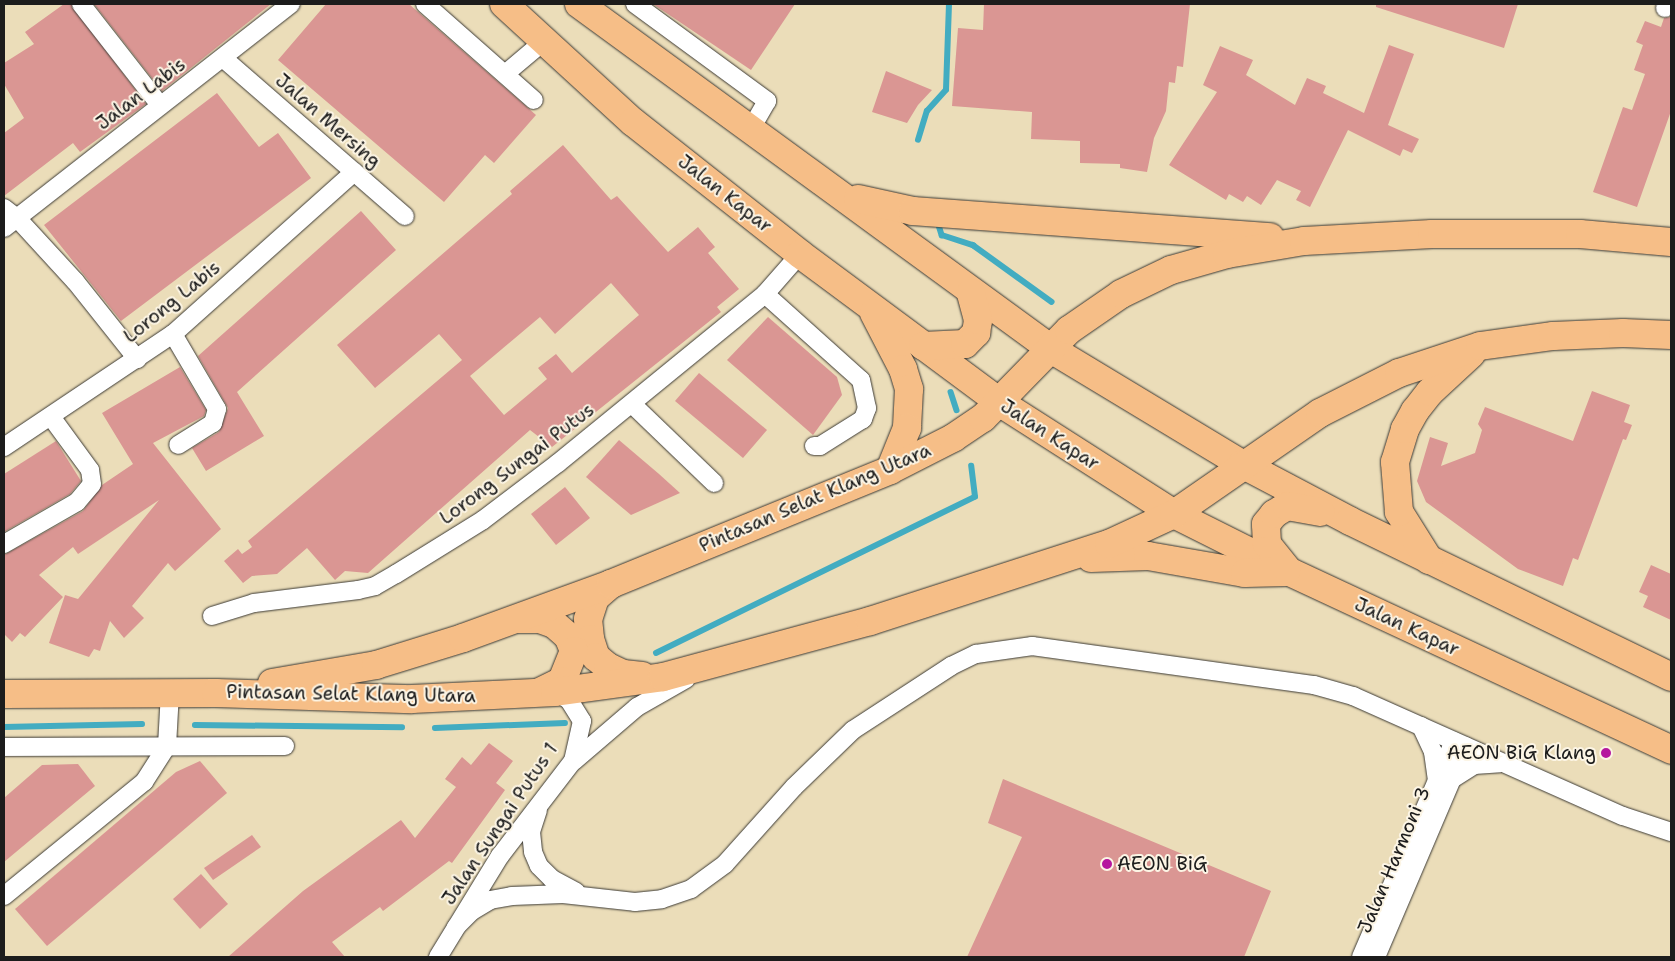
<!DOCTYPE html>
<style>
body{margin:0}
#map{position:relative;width:1675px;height:961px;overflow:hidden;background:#ebddb9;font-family:"Shantell Sans",sans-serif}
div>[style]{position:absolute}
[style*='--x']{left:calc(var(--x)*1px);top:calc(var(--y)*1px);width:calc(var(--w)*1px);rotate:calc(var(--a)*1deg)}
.stream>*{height:5.5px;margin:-2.75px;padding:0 2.75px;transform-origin:2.75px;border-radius:2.75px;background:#42acc1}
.building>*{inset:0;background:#da9693}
.roads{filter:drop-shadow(0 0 1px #3b3934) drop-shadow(0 0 1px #3b3934)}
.minor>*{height:18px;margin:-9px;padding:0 9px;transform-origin:9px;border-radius:9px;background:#fff}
.trunk>*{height:28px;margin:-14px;padding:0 14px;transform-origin:14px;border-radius:14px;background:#f6be87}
.dots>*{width:14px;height:14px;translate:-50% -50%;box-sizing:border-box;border:2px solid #fcf5e5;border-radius:50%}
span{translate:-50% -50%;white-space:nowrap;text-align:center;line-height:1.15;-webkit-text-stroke:4px #fcf5e5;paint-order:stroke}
.street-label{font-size:19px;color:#1c1c1c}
.poi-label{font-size:19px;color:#1c1c1c}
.right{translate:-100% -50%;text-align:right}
.left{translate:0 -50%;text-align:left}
.frame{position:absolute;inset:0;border:5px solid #1c1c1c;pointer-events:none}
</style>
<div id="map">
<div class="stream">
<i style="--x:918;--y:140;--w:30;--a:-73"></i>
<i style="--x:927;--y:111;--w:28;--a:-48"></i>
<i style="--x:946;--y:90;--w:86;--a:-88"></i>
<i style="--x:938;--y:222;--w:14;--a:73"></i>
<i style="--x:942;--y:235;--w:33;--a:18"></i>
<i style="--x:973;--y:245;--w:97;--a:35.8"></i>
<i style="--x:951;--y:392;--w:19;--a:72"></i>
<i style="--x:656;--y:653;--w:355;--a:-26.1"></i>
<i style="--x:975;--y:497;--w:31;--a:-97"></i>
<i style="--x:195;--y:725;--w:207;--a:0.6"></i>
<i style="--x:4;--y:727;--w:138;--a:-1.2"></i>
<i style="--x:435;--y:728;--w:130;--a:-2.2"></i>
</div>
<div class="building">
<i style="clip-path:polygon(64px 4px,71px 4px,146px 104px,80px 152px,73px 143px,4px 196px,4px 133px,24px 118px,4px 84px,4px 63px,34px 44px,25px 32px)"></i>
<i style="clip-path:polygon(94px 4px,271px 4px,162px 91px)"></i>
<i style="clip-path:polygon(326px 4px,409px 4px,536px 115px,494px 163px,485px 155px,444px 202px,278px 60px)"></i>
<i style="clip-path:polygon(653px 4px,795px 4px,751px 70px)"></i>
<i style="clip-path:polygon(984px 4px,1190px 4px,1183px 67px,1177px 66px,1175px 83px,1169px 82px,1166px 111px,1154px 138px,1147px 172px,1120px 168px,1120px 164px,1080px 163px,1080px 141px,1031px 139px,1032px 112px,952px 106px,958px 28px,983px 30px)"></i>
<i style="clip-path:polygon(1376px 4px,1518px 4px,1504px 48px,1376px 7px)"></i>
<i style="clip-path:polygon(1671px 17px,1671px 111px,1637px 207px,1593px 192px,1623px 107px,1632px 110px,1645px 74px,1634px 70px,1643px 45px,1636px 42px,1645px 21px,1661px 27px,1664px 18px)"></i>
<i style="clip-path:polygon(1389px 45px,1414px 54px,1388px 125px,1419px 139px,1412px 153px,1403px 149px,1400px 156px,1348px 130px,1310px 207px,1296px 200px,1301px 191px,1277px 180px,1261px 205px,1247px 196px,1243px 202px,1229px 194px,1226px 200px,1169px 165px,1217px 92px,1203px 85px,1220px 46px,1253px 60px,1246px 75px,1295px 105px,1307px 78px,1326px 86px,1323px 93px,1364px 113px)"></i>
<i style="clip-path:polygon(886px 71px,932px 90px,918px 105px,907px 123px,872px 112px)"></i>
<i style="clip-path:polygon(217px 93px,259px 147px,278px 133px,311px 178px,121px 321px,44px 225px)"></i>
<i style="clip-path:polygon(evenodd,563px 145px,611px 200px,617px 196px,668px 252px,698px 227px,715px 247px,708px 253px,739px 289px,717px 307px,721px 312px,552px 447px,530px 430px,368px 573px,345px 571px,335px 580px,307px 548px,277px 574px,252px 576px,243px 583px,224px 561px,238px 549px,242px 554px,252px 547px,248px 541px,462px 360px,439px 334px,375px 388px,337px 345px,512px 194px,510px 191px,563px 145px,611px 283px,639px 315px,572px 373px,556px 354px,538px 368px,547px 379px,504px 415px,470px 376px,540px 317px,555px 334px,611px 283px)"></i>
<i style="clip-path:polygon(361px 211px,396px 250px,237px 392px,264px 436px,206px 471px,192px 448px,219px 432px,228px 408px,198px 356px)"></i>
<i style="clip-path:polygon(768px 317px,837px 377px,842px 395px,813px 435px,727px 360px)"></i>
<i style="clip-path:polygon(180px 367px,206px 410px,204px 416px,153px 443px,221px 529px,175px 571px,168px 563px,132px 606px,144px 618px,124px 638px,110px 621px,100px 651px,94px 649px,89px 657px,49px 643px,65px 595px,78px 599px,159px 500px,78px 554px,73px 547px,39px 575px,63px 597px,25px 637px,20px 633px,12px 642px,4px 634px,4px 555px,83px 511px,102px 485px,133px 464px,102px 413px)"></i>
<i style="clip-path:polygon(699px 373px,767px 430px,743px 458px,675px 401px)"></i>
<i style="clip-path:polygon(1592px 391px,1630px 405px,1624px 422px,1632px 425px,1626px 440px,1623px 439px,1578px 560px,1573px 558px,1563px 586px,1518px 569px,1426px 502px,1417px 481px,1430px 437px,1448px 443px,1441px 466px,1475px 453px,1482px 430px,1478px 424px,1485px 407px,1573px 441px)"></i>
<i style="clip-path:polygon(619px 440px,659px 474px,680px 493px,631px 515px,600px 489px,586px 477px)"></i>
<i style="clip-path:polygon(56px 441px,81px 481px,70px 494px,4px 532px,4px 474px)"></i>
<i style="clip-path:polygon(565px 487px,590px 518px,556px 545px,531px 514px)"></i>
<i style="clip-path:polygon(1651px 565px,1671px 574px,1671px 620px,1643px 607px,1648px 596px,1639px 592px)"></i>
<i style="clip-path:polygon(489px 743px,513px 761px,496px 783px,505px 790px,452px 863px,449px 861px,383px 911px,380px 907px,332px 942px,345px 957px,228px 957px,303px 891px,401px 820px,415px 838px,456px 787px,445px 779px,462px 757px,471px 765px)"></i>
<i style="clip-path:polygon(200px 761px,227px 793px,47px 946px,15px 909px,176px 772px)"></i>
<i style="clip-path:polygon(78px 764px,95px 786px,4px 862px,4px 798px,42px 765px)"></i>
<i style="clip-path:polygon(1003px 779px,1271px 891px,1244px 957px,967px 957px,1022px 837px,988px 823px)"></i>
<i style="clip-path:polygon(252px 835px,261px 847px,213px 880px,204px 868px)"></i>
<i style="clip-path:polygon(201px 874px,228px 904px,200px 929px,173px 899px)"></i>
</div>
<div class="roads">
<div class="minor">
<i style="--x:81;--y:4;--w:128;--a:52"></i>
<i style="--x:425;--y:4;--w:145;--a:41.4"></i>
<i style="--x:635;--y:4;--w:164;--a:36.3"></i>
<i style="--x:767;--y:101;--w:30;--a:120"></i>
<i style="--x:1665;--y:8;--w:4;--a:-63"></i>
<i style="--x:223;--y:58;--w:241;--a:41"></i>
<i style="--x:505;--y:74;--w:51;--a:-40.2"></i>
<i style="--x:4;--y:208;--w:16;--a:38"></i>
<i style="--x:17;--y:218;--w:86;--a:47.4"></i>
<i style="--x:75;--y:281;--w:100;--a:51.5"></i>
<i style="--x:4;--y:228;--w:364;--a:-38"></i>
<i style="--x:765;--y:294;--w:129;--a:41.9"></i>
<i style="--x:861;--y:380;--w:29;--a:78"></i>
<i style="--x:867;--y:408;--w:12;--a:110"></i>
<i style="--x:863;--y:419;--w:51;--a:147.9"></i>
<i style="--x:820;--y:446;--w:6;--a:180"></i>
<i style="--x:173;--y:334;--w:87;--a:59.6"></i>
<i style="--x:217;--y:409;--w:15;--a:106"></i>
<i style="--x:213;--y:423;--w:41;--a:147.8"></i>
<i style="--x:632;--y:404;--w:114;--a:43.9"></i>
<i style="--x:4;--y:447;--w:203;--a:-33.8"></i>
<i style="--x:173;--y:334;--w:243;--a:-41.8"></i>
<i style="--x:4;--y:544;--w:84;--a:-29.9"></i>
<i style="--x:77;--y:502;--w:23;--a:-50"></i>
<i style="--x:92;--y:484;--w:14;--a:-98"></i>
<i style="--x:90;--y:470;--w:64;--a:-126.2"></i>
<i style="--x:212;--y:616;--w:44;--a:-17.2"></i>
<i style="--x:254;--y:603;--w:105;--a:-7.1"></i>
<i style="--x:358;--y:590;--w:17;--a:-13"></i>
<i style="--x:375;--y:586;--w:24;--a:-30"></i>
<i style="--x:396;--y:574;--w:102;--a:-31.8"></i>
<i style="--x:483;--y:520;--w:94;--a:-37.2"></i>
<i style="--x:558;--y:463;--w:267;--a:-39.2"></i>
<i style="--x:765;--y:294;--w:53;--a:-48.8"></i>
<i style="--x:1421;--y:726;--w:29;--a:65"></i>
<i style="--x:1433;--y:752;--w:27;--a:82"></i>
<i style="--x:4;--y:747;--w:281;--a:-0.2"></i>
<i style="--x:574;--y:761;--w:83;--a:-40.6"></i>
<i style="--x:637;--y:707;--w:56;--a:-29.7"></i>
<i style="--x:1452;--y:779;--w:26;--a:-32"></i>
<i style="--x:1474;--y:765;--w:26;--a:-4"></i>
<i style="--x:538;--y:810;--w:23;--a:108"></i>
<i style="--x:531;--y:832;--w:20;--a:84"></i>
<i style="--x:533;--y:852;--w:15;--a:67"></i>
<i style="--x:539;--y:866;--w:18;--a:45"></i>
<i style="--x:552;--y:879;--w:27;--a:28"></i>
<i style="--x:4;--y:896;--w:181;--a:-39.2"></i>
<i style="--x:144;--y:782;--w:43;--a:-57.4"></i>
<i style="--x:167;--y:746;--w:53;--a:-86.8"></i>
<i style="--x:456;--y:927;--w:23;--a:-45"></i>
<i style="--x:472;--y:911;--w:21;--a:-31"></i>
<i style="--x:490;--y:900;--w:22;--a:-10"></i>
<i style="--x:512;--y:896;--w:51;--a:-2.2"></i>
<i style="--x:563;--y:894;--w:72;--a:6.3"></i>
<i style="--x:635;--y:902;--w:27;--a:-6"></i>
<i style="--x:662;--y:899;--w:31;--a:-19"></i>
<i style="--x:691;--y:889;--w:42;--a:-36.3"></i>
<i style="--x:725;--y:864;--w:103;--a:-48.1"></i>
<i style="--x:794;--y:787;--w:82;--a:-44"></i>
<i style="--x:853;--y:730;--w:117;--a:-33.1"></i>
<i style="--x:951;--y:666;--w:28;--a:-26"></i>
<i style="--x:976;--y:654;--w:57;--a:-8.1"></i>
<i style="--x:1032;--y:646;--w:285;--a:7.9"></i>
<i style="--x:1314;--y:685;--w:41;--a:15.8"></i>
<i style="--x:1353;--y:696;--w:295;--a:24"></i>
<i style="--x:1623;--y:816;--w:51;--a:18.4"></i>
<i style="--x:438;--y:957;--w:119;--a:-58.5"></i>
<i style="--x:500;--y:856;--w:120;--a:-52.5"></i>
<i style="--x:573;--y:761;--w:41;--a:-77.3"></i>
<i style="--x:582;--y:721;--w:25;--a:-122"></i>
<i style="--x:569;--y:700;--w:16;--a:-150"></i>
<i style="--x:1361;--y:957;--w:235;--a:-66.7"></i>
<i style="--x:1376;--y:957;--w:229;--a:-66.9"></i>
</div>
<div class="trunk">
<i style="--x:504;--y:4;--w:175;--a:42.5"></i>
<i style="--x:633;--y:122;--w:213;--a:38.3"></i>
<i style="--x:800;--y:254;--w:248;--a:36.6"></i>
<i style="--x:999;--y:402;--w:208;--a:32.6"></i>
<i style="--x:1174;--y:514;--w:130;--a:26.6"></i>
<i style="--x:1290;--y:572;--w:421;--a:25"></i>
<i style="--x:579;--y:4;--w:585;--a:36.16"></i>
<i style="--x:1051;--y:349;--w:223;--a:31.1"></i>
<i style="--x:1242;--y:464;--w:122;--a:27.8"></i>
<i style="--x:1350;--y:521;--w:357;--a:25.9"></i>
<i style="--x:858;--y:199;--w:56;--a:12.3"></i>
<i style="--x:913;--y:211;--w:358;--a:4.2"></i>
<i style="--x:874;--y:313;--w:63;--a:62.6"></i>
<i style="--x:903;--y:369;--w:21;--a:73"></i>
<i style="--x:909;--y:389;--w:39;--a:93"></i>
<i style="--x:907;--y:428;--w:45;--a:112"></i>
<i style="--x:923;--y:346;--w:42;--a:-2.7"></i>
<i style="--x:965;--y:344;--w:16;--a:-45"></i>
<i style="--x:976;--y:333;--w:13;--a:-81"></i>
<i style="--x:978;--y:320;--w:28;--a:-105"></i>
<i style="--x:1091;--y:558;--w:57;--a:-2"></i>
<i style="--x:1148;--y:556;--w:98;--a:9.9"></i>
<i style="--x:1245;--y:573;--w:41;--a:-1.4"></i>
<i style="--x:1429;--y:560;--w:57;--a:-122"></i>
<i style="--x:1399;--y:512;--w:50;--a:-94.6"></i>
<i style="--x:1395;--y:462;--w:34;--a:-73"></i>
<i style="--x:1405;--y:429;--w:21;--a:-61"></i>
<i style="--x:1415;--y:411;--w:24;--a:-52"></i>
<i style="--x:1430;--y:392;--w:56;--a:-42.8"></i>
<i style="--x:1287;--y:569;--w:32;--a:-129"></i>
<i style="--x:1267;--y:544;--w:20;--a:-93"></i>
<i style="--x:1266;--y:524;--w:13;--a:-51"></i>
<i style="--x:1274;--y:514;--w:15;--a:-32"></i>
<i style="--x:1287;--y:506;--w:34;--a:10"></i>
<i style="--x:611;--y:584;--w:21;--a:139"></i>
<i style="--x:595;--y:598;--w:22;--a:108"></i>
<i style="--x:588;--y:619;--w:20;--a:84"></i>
<i style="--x:590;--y:639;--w:19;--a:72"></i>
<i style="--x:596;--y:657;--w:16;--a:40"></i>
<i style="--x:608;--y:667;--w:17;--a:25"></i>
<i style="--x:623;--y:674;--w:19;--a:6"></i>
<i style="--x:517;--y:619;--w:23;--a:0"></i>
<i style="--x:540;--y:619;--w:15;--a:20"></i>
<i style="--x:554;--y:624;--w:18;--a:41"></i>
<i style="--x:568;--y:636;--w:16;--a:68"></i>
<i style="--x:574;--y:651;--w:32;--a:112"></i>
<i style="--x:562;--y:681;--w:25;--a:154"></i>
<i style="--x:272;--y:683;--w:106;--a:-9.8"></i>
<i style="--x:376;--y:665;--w:91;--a:-17.2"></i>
<i style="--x:463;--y:638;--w:158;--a:-20"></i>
<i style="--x:611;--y:584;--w:301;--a:-22.2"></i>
<i style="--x:890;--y:470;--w:71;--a:-26.9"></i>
<i style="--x:953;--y:438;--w:36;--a:-34"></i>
<i style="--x:983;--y:418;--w:123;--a:-45.7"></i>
<i style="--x:1069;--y:330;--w:63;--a:-34.7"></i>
<i style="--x:1121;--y:294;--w:55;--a:-25.6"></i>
<i style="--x:1171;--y:270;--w:58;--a:-15.9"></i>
<i style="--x:1227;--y:254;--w:78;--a:-9.6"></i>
<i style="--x:1304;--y:241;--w:128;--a:-3.1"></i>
<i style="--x:1432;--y:234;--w:148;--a:0"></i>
<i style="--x:1580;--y:234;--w:91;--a:5"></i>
<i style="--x:4;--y:694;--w:212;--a:-0.3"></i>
<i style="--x:216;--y:693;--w:196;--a:1.8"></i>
<i style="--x:412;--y:699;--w:143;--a:-2.8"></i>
<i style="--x:555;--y:692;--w:109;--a:-7.9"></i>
<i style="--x:663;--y:677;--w:214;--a:-15.1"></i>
<i style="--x:870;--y:621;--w:251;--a:-17.9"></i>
<i style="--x:1109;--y:544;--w:72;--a:-24.8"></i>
<i style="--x:1174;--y:514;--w:178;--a:-34.7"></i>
<i style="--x:1320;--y:413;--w:89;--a:-26.9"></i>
<i style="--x:1399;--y:373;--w:85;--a:-18.4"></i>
<i style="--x:1480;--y:346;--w:74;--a:-7.8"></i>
<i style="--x:1553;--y:336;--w:70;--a:-2.5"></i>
<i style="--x:1623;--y:333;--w:48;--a:2.4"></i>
</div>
</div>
<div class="dots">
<i style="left:1606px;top:753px;background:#b5179e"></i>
<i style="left:1107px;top:864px;background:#b5179e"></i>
</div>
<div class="street-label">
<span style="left:141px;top:94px;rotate:-37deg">Jalan Labis</span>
<span style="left:328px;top:121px;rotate:41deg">Jalan Mersing</span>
<span style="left:725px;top:194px;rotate:38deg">Jalan Kapar</span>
<span style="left:172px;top:302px;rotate:-39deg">Lorong Labis</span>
<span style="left:1050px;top:435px;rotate:33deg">Jalan Kapar</span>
<span style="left:517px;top:464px;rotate:-37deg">Lorong Sungai Putus</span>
<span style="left:815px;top:498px;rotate:-23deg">Pintasan Selat Klang Utara</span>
<span style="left:1407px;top:627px;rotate:25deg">Jalan Kapar</span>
<span style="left:351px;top:694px;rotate:1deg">Pintasan Selat Klang Utara</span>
<span style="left:500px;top:824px;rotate:-56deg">Jalan Sungai Putus 1</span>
<span style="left:1394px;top:860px;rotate:-67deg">Jalan Harmoni 3</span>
</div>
<div class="poi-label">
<span class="right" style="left:1596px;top:753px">AEON BiG Klang</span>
<span class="left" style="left:1117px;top:864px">AEON BiG</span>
</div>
<div class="frame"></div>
</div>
